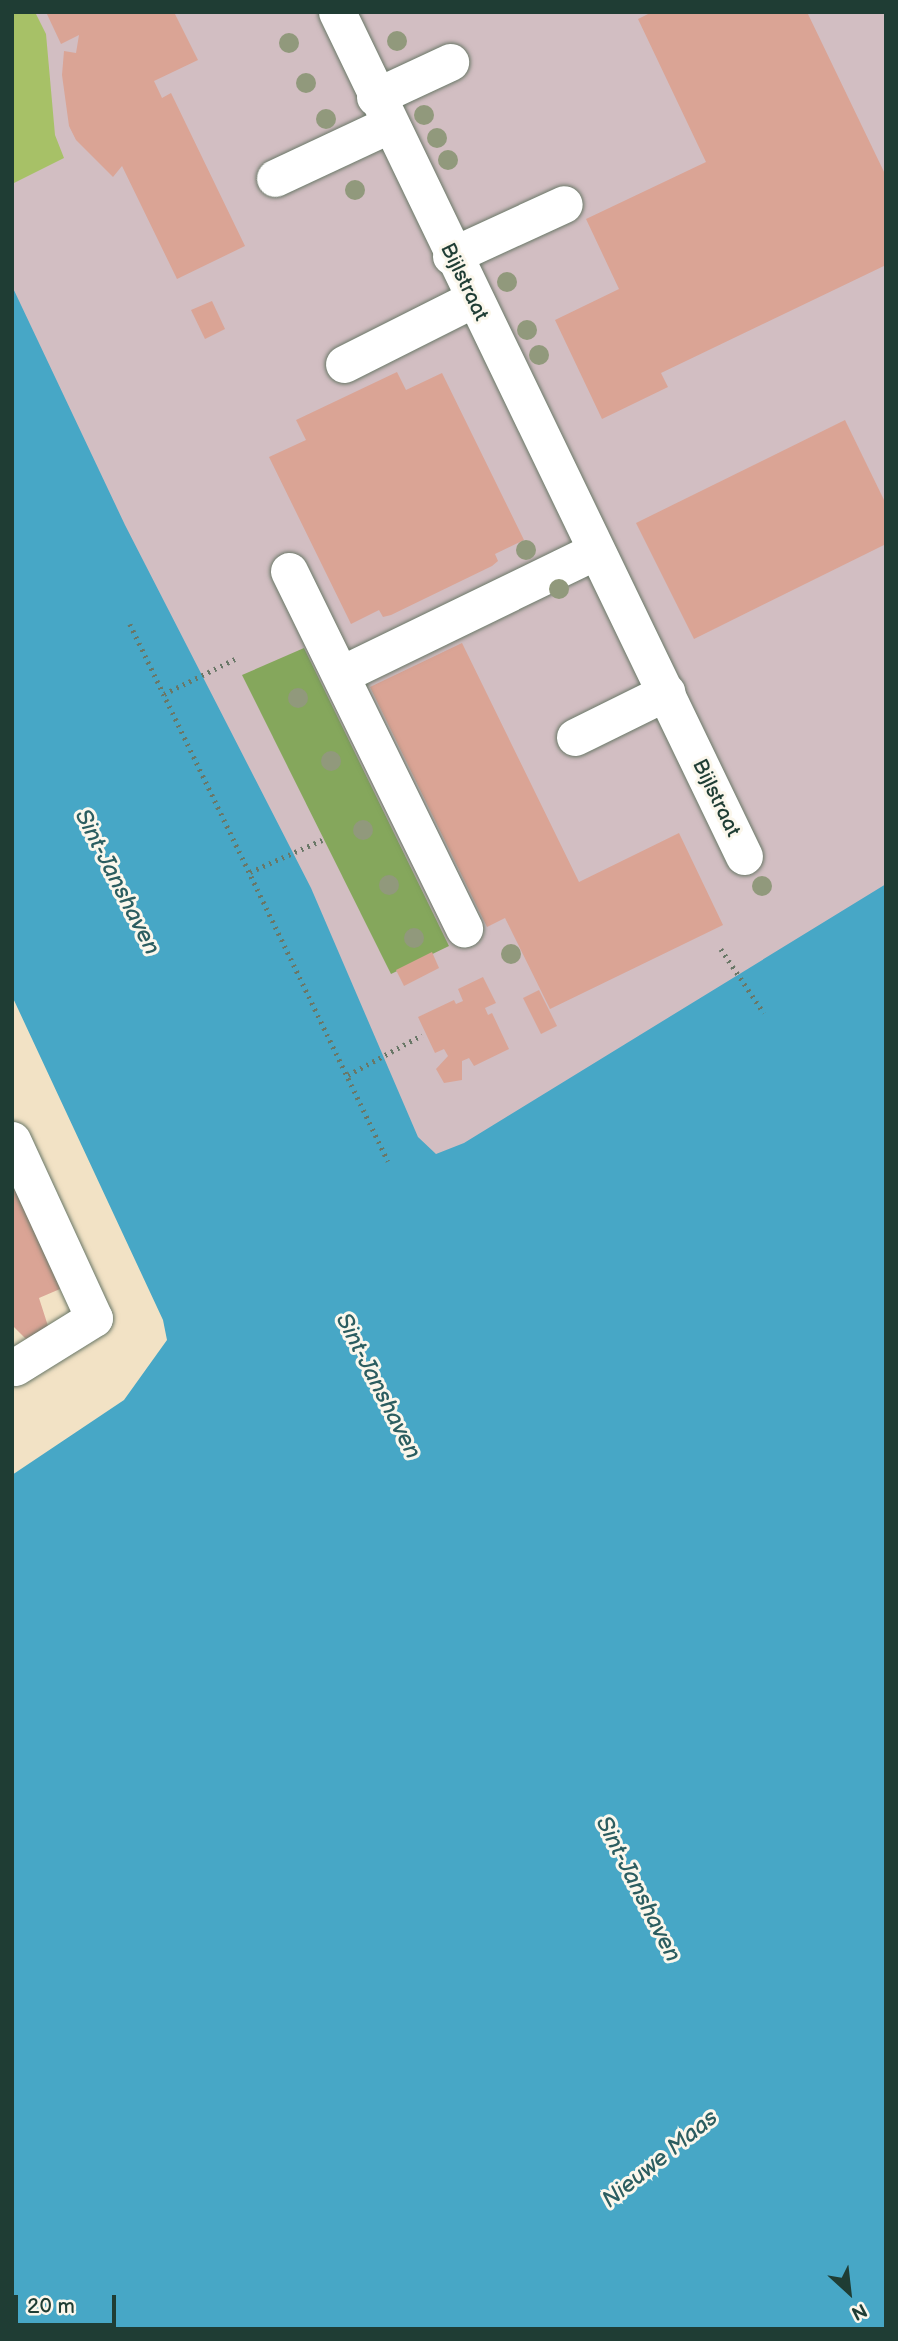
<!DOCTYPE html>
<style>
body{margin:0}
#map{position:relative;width:898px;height:2341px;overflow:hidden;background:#f2e2c5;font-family:"Balsamiq Sans",sans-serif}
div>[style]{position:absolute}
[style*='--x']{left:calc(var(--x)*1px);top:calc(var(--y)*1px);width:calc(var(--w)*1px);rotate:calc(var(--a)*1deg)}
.industrial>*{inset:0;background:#d2bec2}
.green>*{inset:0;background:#a7c167}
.forest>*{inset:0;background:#85a75c}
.water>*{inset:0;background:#47a7c6}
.building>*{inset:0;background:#daa495}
.path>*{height:4.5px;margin-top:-2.25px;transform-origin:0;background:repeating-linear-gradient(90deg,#697767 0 2px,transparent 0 7px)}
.roads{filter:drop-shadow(0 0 2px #697767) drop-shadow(0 0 2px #697767)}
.minor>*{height:37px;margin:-18.5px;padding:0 18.5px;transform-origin:18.5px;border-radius:18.5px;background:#fff}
.trees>*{width:20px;height:20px;margin:-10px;border-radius:50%;background:#91997c}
span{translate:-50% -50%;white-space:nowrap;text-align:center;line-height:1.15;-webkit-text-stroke:6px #fbf7ec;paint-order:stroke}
.street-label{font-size:21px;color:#1f3d34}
.water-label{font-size:23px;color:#2b5d60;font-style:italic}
.frame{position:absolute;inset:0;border:14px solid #1f3d34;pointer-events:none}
.north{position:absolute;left:814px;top:2257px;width:70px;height:70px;-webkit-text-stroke:5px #fbf7ec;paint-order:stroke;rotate:153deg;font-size:19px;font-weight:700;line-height:28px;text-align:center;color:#1f3d34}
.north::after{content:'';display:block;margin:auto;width:24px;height:32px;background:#1f3d34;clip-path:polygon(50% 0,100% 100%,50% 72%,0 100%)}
.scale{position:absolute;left:14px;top:2295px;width:102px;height:32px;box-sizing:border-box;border:4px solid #1f3d34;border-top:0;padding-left:9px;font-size:21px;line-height:24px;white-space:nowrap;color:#1f3d34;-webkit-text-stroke:5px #fbf7ec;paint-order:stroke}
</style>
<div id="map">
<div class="industrial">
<i style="clip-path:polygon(12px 12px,886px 12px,886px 943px,373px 1278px,12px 438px)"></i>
</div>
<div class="green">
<i style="clip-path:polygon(12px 12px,35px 12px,46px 34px,55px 135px,64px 158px,12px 184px)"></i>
</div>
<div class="forest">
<i style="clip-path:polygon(304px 648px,449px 946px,391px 974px,242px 675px)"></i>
</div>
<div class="water">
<i style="clip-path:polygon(12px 286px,125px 525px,311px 888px,418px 1137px,436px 1154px,464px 1143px,886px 884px,886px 2329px,12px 2329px,12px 1475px,124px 1400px,167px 1340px,163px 1320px,12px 996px)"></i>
</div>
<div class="building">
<i style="clip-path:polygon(46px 12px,174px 12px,198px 60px,154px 81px,162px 98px,171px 93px,245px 246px,177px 279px,122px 166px,113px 177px,76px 140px,69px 126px,62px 75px,64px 51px,76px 53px,79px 35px,61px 44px)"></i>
<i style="clip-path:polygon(652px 12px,807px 12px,886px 176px,886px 265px,661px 373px,668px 387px,602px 419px,555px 320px,619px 289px,586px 219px,706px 162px,638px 19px)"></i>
<i style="clip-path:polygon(212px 301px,225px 329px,205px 339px,191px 310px)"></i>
<i style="clip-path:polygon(397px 372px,406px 390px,442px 373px,524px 540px,495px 554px,498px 561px,492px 566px,391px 615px,383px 617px,379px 610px,351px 624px,269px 457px,306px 440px,296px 420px)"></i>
<i style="clip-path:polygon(845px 420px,886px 504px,886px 544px,694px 639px,636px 523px)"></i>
<i style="clip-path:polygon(462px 643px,579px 882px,679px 833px,723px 925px,550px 1009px,505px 918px,487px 927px,370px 687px)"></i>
<i style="clip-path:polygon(432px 952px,439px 968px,404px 986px,396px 970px)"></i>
<i style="clip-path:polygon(483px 977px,496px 1003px,485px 1008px,488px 1015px,492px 1013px,509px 1049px,474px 1066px,469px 1058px,462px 1061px,462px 1080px,444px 1083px,436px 1069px,448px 1056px,444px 1049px,435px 1053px,418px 1017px,454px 1000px,456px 1004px,463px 1001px,458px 989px)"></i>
<i style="clip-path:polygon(539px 990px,557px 1026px,541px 1034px,523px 998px)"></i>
<i style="clip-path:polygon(12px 1171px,67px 1286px,39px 1298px,48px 1326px,26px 1339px,12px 1325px)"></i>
</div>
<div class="path">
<i style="--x:130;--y:624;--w:596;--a:64.34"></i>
<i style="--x:164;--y:694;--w:79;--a:-26.2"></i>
<i style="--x:250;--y:872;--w:79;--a:-24"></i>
<i style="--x:721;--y:949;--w:77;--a:56.1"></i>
<i style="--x:348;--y:1075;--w:84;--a:-28.4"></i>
</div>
<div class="roads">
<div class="minor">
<i style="--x:337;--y:12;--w:937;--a:64.26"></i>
<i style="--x:375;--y:97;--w:83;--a:-25"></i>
<i style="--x:275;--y:178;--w:125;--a:-25.1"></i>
<i style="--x:451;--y:256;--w:124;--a:-24.7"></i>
<i style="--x:344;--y:364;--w:144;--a:-26.7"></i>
<i style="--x:289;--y:571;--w:398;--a:63.9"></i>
<i style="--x:342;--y:674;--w:281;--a:-25.9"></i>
<i style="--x:575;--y:737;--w:102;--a:-26.3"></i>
<i style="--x:12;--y:1140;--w:196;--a:65.3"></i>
<i style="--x:94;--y:1318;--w:93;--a:148.2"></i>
</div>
</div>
<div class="trees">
<i style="left:397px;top:41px"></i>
<i style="left:289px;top:43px"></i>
<i style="left:306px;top:83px"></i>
<i style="left:424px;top:115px"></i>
<i style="left:326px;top:119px"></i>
<i style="left:437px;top:138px"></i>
<i style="left:448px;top:160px"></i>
<i style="left:355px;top:190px"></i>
<i style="left:507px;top:282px"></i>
<i style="left:527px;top:330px"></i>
<i style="left:539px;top:355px"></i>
<i style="left:526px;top:550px"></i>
<i style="left:559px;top:589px"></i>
<i style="left:298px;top:698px"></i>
<i style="left:331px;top:761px"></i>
<i style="left:363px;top:830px"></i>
<i style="left:389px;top:885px"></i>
<i style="left:762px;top:886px"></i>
<i style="left:414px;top:938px"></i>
<i style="left:511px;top:954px"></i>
</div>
<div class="street-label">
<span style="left:464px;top:282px;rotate:64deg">Bijlstraat</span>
<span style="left:716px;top:798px;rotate:64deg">Bijlstraat</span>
</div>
<div class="water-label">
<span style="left:117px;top:882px;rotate:63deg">Sint-Janshaven</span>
<span style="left:378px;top:1386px;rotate:63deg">Sint-Janshaven</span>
<span style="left:638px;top:1889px;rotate:63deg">Sint-Janshaven</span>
<span style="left:660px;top:2159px;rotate:-39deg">Nieuwe Maas</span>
</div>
<div class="frame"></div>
<div class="north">N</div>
<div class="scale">20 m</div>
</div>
